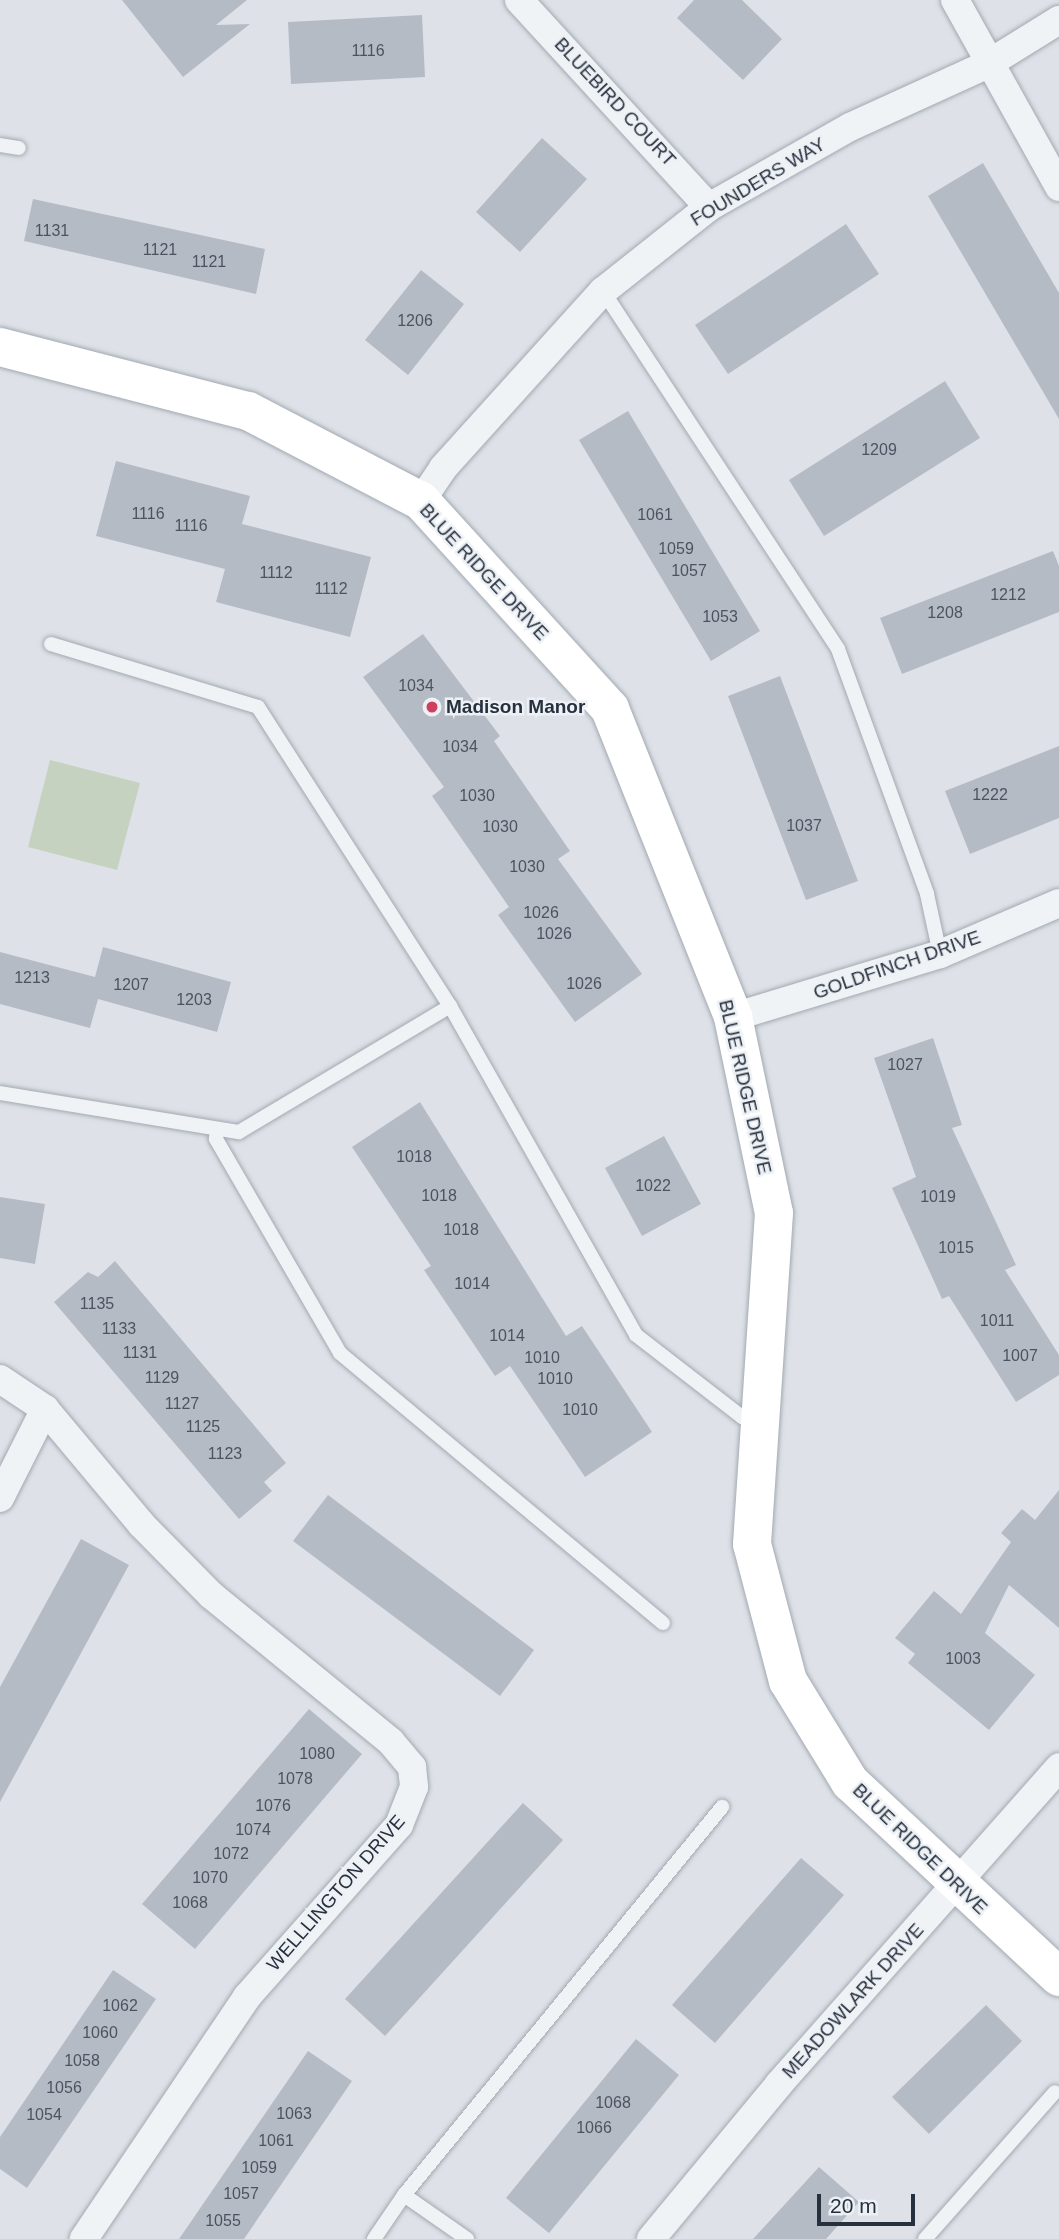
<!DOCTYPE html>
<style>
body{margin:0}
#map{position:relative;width:1059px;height:2239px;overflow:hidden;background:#dee2e8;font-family:Helvetica,sans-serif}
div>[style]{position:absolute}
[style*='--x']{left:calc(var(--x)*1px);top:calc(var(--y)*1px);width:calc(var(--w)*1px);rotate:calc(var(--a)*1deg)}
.green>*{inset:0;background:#c4d2bf}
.building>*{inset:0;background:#b5bbc4}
.roads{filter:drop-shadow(0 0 2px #a3a9b2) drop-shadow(0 0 2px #a3a9b2)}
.lane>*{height:14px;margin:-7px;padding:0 7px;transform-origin:7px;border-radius:7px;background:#f0f3f6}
.street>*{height:28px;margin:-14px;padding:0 14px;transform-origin:14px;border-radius:14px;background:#f0f3f6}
.secondary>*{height:38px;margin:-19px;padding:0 19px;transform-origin:19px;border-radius:19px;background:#fff}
.dots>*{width:19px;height:19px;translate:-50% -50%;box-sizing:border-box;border:4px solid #edf1f5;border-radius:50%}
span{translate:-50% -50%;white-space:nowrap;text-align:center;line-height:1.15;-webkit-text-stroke:5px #edf1f5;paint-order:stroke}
.number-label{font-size:16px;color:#4a5460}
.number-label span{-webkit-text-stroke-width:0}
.street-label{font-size:19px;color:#27313e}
.poi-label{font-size:19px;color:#27313e;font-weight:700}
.left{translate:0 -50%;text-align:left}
.scale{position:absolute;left:817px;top:2194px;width:98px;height:32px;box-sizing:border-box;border:4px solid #27313e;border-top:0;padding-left:9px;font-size:21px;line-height:24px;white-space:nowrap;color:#27313e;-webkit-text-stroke:5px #edf1f5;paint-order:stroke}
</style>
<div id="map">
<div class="green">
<i style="clip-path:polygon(50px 760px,140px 783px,117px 870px,28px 847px)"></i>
</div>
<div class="building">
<i style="clip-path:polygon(122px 0,247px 0,216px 25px,250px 24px,183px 77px)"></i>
<i style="clip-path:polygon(694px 0,742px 0,782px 39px,743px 80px,677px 18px)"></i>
<i style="clip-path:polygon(422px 15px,425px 77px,291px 84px,288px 22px)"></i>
<i style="clip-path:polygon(542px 138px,587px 179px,520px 252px,476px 212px)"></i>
<i style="clip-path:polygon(983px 163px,1059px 293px,1059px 419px,928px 196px)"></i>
<i style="clip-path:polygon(33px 199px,265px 249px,256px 294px,24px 241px)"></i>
<i style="clip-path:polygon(846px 224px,879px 274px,728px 374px,695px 325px)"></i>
<i style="clip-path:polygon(421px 270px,464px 304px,408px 375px,365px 340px)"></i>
<i style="clip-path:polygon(945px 381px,980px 438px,824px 536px,789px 480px)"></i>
<i style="clip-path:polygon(628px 411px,760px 631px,711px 661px,579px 440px)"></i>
<i style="clip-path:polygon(116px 461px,250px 496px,242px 524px,371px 557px,350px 637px,216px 602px,225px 569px,96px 536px)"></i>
<i style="clip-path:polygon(1053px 551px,1059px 566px,1059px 612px,902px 674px,880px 618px)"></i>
<i style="clip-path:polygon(423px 634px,500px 736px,494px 741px,570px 851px,558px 859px,642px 974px,575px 1022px,498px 915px,509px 907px,432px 796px,444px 787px,363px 677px)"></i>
<i style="clip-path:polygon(780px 676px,858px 881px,806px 900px,728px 696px)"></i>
<i style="clip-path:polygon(1059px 746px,1059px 818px,970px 854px,945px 791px)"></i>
<i style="clip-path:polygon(103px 947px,231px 982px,217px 1032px,98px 999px,90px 1028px,0 1004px,0 952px,95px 977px)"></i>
<i style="clip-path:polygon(933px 1038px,962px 1125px,952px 1128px,1016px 1265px,1005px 1270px,1059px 1355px,1059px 1375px,1016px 1402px,949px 1296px,942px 1299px,892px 1188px,916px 1177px,874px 1058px)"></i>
<i style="clip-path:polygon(420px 1102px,566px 1336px,582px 1326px,652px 1432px,585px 1477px,510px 1366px,495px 1376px,424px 1270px,431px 1266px,352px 1147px)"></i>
<i style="clip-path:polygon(664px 1136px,701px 1204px,642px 1236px,605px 1168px)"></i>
<i style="clip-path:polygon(0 1197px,45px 1204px,35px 1264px,0 1258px)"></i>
<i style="clip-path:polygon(115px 1261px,286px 1463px,264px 1482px,272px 1491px,239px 1519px,54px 1302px,88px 1272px,98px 1277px)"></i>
<i style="clip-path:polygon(1059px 1490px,1059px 1628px,1009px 1585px,985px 1633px,1035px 1675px,989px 1730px,908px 1663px,915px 1654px,895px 1638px,934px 1591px,961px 1614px,1011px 1542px,1001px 1533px,1022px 1509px,1035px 1520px)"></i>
<i style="clip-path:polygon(328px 1495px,534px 1650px,500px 1696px,293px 1541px)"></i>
<i style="clip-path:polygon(81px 1539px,129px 1565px,0 1802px,0 1687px)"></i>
<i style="clip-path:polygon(309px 1709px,362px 1754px,195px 1949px,142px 1904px)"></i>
<i style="clip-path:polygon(523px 1803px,563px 1840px,385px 2036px,345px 1999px)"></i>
<i style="clip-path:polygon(801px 1858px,844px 1895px,715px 2043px,672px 2005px)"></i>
<i style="clip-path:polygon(113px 1970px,156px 1999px,27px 2188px,0 2169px,0 2137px)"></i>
<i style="clip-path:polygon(986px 2005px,1022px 2041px,929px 2134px,892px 2097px)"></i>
<i style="clip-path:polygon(636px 2039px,679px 2075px,549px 2233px,506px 2198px)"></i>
<i style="clip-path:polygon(308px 2051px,352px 2081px,244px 2239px,179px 2239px)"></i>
<i style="clip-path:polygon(819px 2167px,859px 2202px,826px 2239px,753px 2239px)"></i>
</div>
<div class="roads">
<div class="lane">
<i style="--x:0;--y:145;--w:19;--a:9"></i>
<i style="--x:603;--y:291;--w:428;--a:56.7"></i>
<i style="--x:838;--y:649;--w:261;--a:70"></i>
<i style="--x:927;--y:894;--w:61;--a:77.8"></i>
<i style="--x:51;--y:644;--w:216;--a:16.9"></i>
<i style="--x:258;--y:707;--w:355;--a:57.3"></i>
<i style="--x:450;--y:1006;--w:378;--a:60.5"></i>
<i style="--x:636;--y:1335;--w:134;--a:37.7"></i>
<i style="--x:742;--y:1417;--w:15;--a:23"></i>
<i style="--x:0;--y:1093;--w:242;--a:9.3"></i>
<i style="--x:239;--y:1132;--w:246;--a:-30.8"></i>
<i style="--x:217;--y:1129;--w:10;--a:96"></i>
<i style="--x:216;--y:1139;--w:247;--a:59.9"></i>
<i style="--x:340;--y:1353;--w:421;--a:39.9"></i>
<i style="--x:404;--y:2195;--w:77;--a:34.9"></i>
<i style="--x:374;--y:2239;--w:53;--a:-55.7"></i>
<i style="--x:404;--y:2195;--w:502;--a:-50.66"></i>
<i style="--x:925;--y:2239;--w:196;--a:-48.5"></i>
</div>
<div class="street">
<i style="--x:519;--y:0;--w:281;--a:47.5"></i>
<i style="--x:955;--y:0;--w:214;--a:60.9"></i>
<i style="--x:421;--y:501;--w:40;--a:-56"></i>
<i style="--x:443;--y:468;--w:239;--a:-47.9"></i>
<i style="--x:603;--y:291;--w:135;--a:-38.4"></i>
<i style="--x:709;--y:207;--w:162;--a:-29.6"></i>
<i style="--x:850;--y:127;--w:152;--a:-24.5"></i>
<i style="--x:988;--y:64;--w:84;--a:-31.8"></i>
<i style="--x:733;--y:1017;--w:216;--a:-16.9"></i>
<i style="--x:940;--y:954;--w:129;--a:-23.2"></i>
<i style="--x:0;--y:1379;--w:54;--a:33.7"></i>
<i style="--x:45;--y:1409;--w:151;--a:50.1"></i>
<i style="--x:142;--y:1525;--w:98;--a:45.4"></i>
<i style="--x:211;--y:1595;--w:232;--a:39.2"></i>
<i style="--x:391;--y:1742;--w:33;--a:50"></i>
<i style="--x:412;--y:1767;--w:20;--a:84"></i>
<i style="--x:414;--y:1787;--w:41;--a:111.5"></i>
<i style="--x:399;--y:1825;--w:230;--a:131.5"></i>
<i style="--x:247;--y:1997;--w:292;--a:124"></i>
<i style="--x:0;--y:1498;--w:100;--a:-63.2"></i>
<i style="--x:651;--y:2239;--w:201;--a:-50.4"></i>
<i style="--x:779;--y:2084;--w:423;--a:-48.5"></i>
</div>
<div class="secondary">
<i style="--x:0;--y:347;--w:256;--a:14.5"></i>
<i style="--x:248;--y:411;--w:195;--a:27.5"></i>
<i style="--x:421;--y:501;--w:281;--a:47.7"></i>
<i style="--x:610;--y:709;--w:332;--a:68.2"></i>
<i style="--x:733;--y:1017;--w:200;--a:78.2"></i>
<i style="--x:774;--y:1213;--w:332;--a:93.8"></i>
<i style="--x:752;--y:1544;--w:142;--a:75.3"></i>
<i style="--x:788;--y:1681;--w:119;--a:58.5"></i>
<i style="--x:850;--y:1782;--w:286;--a:43"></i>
</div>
</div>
<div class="dots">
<i style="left:432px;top:707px;background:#cf405d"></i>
</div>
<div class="number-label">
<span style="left:368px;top:51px">1116</span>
<span style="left:52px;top:231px">1131</span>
<span style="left:160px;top:250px">1121</span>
<span style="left:209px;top:262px">1121</span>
<span style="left:415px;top:321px">1206</span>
<span style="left:879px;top:450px">1209</span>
<span style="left:148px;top:514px">1116</span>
<span style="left:655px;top:515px">1061</span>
<span style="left:191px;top:526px">1116</span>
<span style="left:676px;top:549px">1059</span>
<span style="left:689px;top:571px">1057</span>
<span style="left:276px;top:573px">1112</span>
<span style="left:331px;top:589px">1112</span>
<span style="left:1008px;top:595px">1212</span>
<span style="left:945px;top:613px">1208</span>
<span style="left:720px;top:617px">1053</span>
<span style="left:416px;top:686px">1034</span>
<span style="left:460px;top:747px">1034</span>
<span style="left:990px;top:795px">1222</span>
<span style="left:477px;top:796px">1030</span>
<span style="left:804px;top:826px">1037</span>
<span style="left:500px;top:827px">1030</span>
<span style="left:527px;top:867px">1030</span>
<span style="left:541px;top:913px">1026</span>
<span style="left:554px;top:934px">1026</span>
<span style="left:32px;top:978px">1213</span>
<span style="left:584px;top:984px">1026</span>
<span style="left:131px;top:985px">1207</span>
<span style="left:194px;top:1000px">1203</span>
<span style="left:905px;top:1065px">1027</span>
<span style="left:414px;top:1157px">1018</span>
<span style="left:653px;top:1186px">1022</span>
<span style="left:439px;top:1196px">1018</span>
<span style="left:938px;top:1197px">1019</span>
<span style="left:461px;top:1230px">1018</span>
<span style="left:956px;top:1248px">1015</span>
<span style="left:472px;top:1284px">1014</span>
<span style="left:97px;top:1304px">1135</span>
<span style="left:997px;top:1321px">1011</span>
<span style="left:119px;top:1329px">1133</span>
<span style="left:507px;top:1336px">1014</span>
<span style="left:140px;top:1353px">1131</span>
<span style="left:1020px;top:1356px">1007</span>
<span style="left:542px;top:1358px">1010</span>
<span style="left:162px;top:1378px">1129</span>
<span style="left:555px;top:1379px">1010</span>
<span style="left:182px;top:1404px">1127</span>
<span style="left:580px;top:1410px">1010</span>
<span style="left:203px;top:1427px">1125</span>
<span style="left:225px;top:1454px">1123</span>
<span style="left:963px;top:1659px">1003</span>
<span style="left:317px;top:1754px">1080</span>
<span style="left:295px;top:1779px">1078</span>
<span style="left:273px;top:1806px">1076</span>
<span style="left:253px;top:1830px">1074</span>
<span style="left:231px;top:1854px">1072</span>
<span style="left:210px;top:1878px">1070</span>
<span style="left:190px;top:1903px">1068</span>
<span style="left:120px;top:2006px">1062</span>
<span style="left:100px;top:2033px">1060</span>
<span style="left:82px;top:2061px">1058</span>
<span style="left:64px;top:2088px">1056</span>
<span style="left:613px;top:2103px">1068</span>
<span style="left:294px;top:2114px">1063</span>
<span style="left:44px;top:2115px">1054</span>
<span style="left:594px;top:2128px">1066</span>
<span style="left:276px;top:2141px">1061</span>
<span style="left:259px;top:2168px">1059</span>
<span style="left:241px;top:2194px">1057</span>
<span style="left:223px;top:2221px">1055</span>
</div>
<div class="street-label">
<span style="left:615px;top:102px;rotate:47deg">BLUEBIRD COURT</span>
<span style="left:758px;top:182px;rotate:-31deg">FOUNDERS WAY</span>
<span style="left:484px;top:572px;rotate:47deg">BLUE RIDGE DRIVE</span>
<span style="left:897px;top:965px;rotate:-19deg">GOLDFINCH DRIVE</span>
<span style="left:745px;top:1087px;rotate:77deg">BLUE RIDGE DRIVE</span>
<span style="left:920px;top:1849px;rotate:44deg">BLUE RIDGE DRIVE</span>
<span style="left:336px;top:1893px;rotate:-49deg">WELLLINGTON DRIVE</span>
<span style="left:853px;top:2001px;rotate:-48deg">MEADOWLARK DRIVE</span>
</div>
<div class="poi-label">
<span class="left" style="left:446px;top:707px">Madison Manor</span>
</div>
<div class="scale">20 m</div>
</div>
